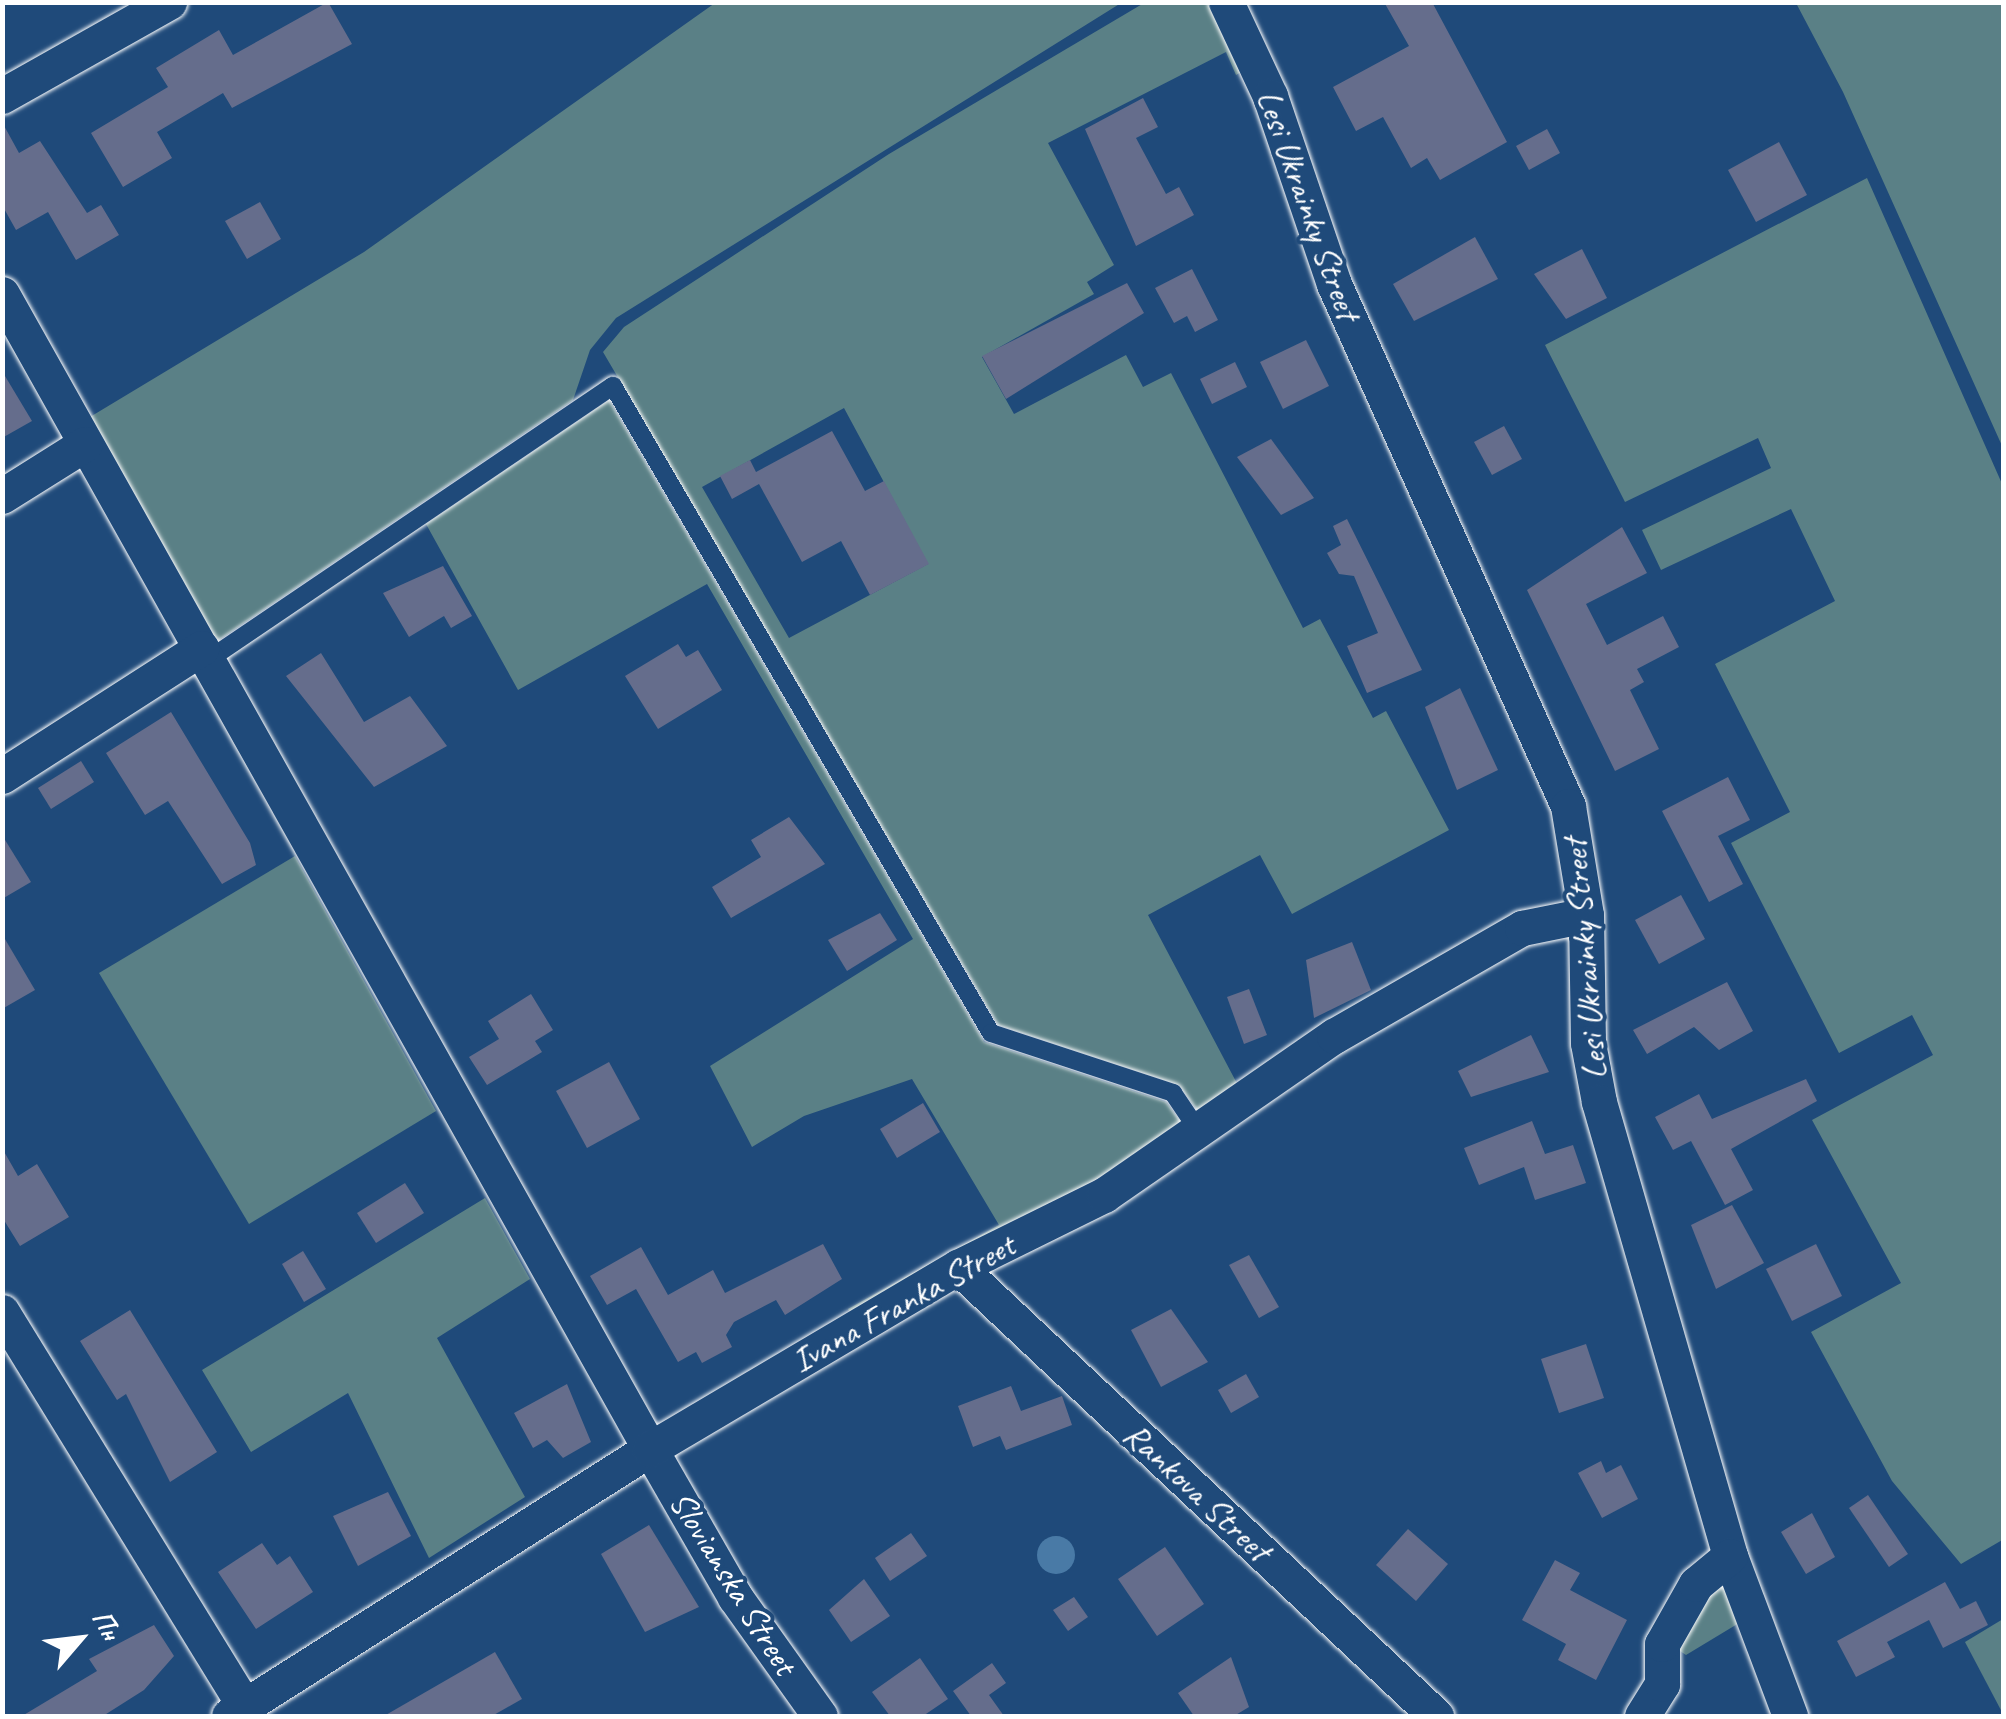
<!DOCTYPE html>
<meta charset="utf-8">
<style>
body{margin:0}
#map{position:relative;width:2006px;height:1719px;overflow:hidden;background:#1f4a7a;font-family:Caveat,sans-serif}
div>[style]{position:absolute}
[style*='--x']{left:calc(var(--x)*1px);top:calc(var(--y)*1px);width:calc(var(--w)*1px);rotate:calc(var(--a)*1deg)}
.green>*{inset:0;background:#5a8086}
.water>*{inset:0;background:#497aa6}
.round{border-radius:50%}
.building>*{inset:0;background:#656d8c}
.roads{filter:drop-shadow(0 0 2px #fff) drop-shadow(0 0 2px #fff)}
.lane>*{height:18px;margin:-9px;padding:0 9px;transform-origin:9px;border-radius:9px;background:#1f4a7a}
.street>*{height:35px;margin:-17.5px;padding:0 17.5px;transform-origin:17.5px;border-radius:17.5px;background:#1f4a7a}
span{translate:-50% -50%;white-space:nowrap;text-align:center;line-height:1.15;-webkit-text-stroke:8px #1f4a7a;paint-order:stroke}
.street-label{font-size:35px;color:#fff}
.frame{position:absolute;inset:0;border:5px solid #fff;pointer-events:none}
.north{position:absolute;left:30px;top:1589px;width:100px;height:100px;-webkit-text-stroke:8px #1f4a7a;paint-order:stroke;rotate:62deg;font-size:28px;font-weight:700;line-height:40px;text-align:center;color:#fff}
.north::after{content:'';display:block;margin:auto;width:35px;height:45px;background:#fff;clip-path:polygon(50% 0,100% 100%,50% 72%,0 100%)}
</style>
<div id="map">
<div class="green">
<i style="clip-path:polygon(715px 3px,1121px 3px,616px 318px,590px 350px,573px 400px,213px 644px,85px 420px,364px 252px)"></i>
<i style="clip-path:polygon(evenodd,1144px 3px,1216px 3px,1248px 68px,1236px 75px,1226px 52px,1048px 143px,1114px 265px,1087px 282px,1094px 294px,982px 357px,1014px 414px,1126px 355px,1143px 387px,1171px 373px,1303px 628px,1320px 619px,1373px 718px,1386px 711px,1449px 830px,1292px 914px,1260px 855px,1148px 915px,1241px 1091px,1203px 1118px,1179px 1085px,998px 1025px,603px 352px,624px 327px,889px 154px,1144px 3px,844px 408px,928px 564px,789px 638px,702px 487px,844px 408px)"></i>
<i style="clip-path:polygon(1796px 3px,2003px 3px,2003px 448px,1843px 92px)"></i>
<i style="clip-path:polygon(1867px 178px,2003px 486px,2004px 1539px,1961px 1564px,1892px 1481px,1811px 1332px,1901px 1283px,1812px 1120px,1933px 1055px,1912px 1015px,1839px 1053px,1731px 843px,1790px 812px,1715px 664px,1835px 601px,1791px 509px,1661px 570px,1642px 530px,1771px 468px,1758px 438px,1625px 502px,1545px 345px)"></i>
<i style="clip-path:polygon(609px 400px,984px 1042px,1166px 1102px,1186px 1129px,852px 1316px,848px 1309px,999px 1225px,912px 1079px,804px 1116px,752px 1147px,710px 1066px,913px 939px,707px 584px,518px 690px,426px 524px)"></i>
<i style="clip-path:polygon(295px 856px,436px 1111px,249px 1224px,99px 973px)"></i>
<i style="clip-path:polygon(485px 1198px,530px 1279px,437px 1338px,525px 1497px,429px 1558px,348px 1393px,251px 1452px,202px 1370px)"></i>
<i style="clip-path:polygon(1720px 1582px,1729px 1584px,1739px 1623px,1686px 1655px,1671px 1645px,1703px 1589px)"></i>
<i style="clip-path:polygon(2003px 1619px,2003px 1714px,1965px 1642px)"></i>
</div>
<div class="water">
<i class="round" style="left:1037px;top:1536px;width:38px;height:38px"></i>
</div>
<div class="building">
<i style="clip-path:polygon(328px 2px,352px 44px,232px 108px,223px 93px,157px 132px,172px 158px,123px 187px,91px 133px,168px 87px,156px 68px,219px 30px,233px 55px)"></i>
<i style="clip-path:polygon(1384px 2px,1432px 2px,1507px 142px,1440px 180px,1427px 158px,1411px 168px,1383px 117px,1356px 131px,1333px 87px,1409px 46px)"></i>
<i style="clip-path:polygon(1143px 98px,1158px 127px,1136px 138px,1166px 194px,1179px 187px,1194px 215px,1136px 246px,1085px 129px)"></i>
<i style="clip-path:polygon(2px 122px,19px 153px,40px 141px,87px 213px,101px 205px,119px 235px,76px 260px,48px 212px,16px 230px,2px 205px)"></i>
<i style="clip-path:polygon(1547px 129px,1560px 153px,1529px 170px,1516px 146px)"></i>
<i style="clip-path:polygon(1779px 142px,1807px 195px,1756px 222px,1728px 170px)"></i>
<i style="clip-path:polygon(260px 202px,281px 239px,247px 259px,225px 221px)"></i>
<i style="clip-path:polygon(1475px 237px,1498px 279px,1414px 321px,1393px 284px)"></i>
<i style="clip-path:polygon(1582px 249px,1607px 298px,1566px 319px,1534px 274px)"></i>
<i style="clip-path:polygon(1192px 269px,1218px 320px,1195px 332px,1187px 316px,1174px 323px,1155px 288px)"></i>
<i style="clip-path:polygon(1127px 283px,1144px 313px,1006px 399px,982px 356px)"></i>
<i style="clip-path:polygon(1306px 340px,1329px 386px,1283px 409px,1260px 362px)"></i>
<i style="clip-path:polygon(1235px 362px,1247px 387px,1212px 404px,1200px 379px)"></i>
<i style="clip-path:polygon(2px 371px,32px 421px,2px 438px)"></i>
<i style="clip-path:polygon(1504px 426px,1522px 459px,1492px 475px,1474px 442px)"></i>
<i style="clip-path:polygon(832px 431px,865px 491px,884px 481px,929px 564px,870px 595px,841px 541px,802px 562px,759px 484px,732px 499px,720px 476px,750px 460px,756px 472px)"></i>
<i style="clip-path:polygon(1271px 439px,1314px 498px,1281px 515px,1237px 457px)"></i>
<i style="clip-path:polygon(1347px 519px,1422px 670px,1367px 693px,1347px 646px,1378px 633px,1354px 576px,1339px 574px,1327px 553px,1341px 545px,1333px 526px)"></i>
<i style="clip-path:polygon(1622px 527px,1647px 573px,1586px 604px,1607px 645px,1663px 616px,1679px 647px,1637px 669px,1644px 682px,1630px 690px,1659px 749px,1615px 771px,1527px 590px)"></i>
<i style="clip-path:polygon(443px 566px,472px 616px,451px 628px,444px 616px,409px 637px,383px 593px)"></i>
<i style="clip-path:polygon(678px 644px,686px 657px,698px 650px,722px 690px,658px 729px,625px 676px)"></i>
<i style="clip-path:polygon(321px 653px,364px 722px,410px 696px,447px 746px,374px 787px,286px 676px)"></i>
<i style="clip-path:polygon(1460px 688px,1498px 770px,1457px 790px,1425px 707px)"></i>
<i style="clip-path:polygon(171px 712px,250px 843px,256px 865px,222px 884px,168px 801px,145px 815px,106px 753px)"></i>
<i style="clip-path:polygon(81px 761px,94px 782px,51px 809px,38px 788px)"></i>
<i style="clip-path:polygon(1728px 777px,1750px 820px,1718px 836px,1743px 884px,1709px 902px,1662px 811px)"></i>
<i style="clip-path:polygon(789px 817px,825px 864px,731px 918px,712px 887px,761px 857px,751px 840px)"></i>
<i style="clip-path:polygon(2px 835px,31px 882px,2px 899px)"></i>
<i style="clip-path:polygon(1681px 895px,1705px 939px,1659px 964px,1635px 920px)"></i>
<i style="clip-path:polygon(880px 913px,897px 940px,847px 971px,828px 940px)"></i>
<i style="clip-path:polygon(2px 934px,35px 990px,2px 1009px)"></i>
<i style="clip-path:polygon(1352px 942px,1371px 990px,1314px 1018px,1306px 960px)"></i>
<i style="clip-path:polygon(1727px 982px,1753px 1031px,1719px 1050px,1694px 1027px,1647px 1054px,1633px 1030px)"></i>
<i style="clip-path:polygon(1249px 989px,1267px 1035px,1244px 1044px,1227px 997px)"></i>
<i style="clip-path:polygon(531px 994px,553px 1030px,535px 1041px,542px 1052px,487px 1085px,469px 1057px,499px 1039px,488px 1021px)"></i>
<i style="clip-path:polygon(1531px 1035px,1549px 1072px,1471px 1097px,1458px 1071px)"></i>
<i style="clip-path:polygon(609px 1062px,640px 1119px,587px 1148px,556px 1091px)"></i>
<i style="clip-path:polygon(1806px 1079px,1817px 1101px,1731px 1149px,1753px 1190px,1725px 1205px,1691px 1141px,1673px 1150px,1655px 1117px,1699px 1094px,1712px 1119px)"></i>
<i style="clip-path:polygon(923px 1103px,940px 1132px,897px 1158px,880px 1129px)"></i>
<i style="clip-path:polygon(1532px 1121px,1545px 1154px,1573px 1145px,1586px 1183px,1535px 1200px,1524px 1167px,1479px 1185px,1464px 1148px)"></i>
<i style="clip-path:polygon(2px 1148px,18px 1176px,37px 1164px,69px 1217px,20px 1246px,2px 1217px)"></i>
<i style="clip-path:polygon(405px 1183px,424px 1213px,376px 1243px,357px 1213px)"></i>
<i style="clip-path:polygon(1732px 1205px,1764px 1263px,1716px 1289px,1691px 1225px)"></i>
<i style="clip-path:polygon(823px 1244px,842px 1279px,785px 1315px,776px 1300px,734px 1322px,726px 1335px,732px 1347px,702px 1363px,696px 1352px,678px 1362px,636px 1289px,607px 1305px,590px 1276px,641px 1247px,668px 1295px,713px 1270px,725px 1293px)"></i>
<i style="clip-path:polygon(1816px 1244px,1842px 1296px,1792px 1321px,1766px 1269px)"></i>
<i style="clip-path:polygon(303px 1251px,326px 1289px,304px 1302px,282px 1264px)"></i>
<i style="clip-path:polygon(1249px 1255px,1279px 1307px,1259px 1318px,1229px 1265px)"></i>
<i style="clip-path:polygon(1171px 1309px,1208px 1362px,1161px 1387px,1131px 1330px)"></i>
<i style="clip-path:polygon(130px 1310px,217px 1452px,170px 1482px,126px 1394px,117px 1400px,80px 1341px)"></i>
<i style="clip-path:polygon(1586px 1344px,1604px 1398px,1559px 1413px,1541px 1359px)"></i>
<i style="clip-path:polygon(1246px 1374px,1259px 1397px,1231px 1413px,1218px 1390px)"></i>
<i style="clip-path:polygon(567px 1384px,591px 1442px,563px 1458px,547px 1440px,533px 1448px,514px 1413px)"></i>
<i style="clip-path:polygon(1011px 1386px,1021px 1411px,1062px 1396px,1072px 1425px,1006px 1450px,1000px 1436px,973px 1447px,958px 1406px)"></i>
<i style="clip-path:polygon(1601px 1461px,1606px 1473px,1621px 1465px,1638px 1499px,1602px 1518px,1578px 1473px)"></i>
<i style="clip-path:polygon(388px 1492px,411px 1536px,358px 1566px,333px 1516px)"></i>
<i style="clip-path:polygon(1868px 1495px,1908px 1554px,1889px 1567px,1849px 1508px)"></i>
<i style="clip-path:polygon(1812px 1513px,1835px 1557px,1806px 1574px,1781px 1532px)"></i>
<i style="clip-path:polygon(649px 1525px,699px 1607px,645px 1632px,601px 1554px)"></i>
<i style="clip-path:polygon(1408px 1529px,1448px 1564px,1416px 1601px,1376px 1565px)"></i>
<i style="clip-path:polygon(911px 1533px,927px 1556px,890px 1581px,875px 1558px)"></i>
<i style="clip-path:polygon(262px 1543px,277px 1565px,290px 1556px,313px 1592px,256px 1629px,218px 1572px)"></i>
<i style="clip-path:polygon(1165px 1547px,1204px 1604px,1157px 1636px,1118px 1579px)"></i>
<i style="clip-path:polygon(1555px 1560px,1580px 1573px,1570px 1590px,1627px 1620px,1596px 1680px,1558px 1660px,1566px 1644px,1522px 1620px)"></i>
<i style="clip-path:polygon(864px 1579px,890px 1616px,851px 1642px,829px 1610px)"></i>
<i style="clip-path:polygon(1945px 1582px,1960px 1609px,1976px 1601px,1988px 1625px,1943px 1648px,1929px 1620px,1887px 1642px,1895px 1657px,1856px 1677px,1837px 1641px)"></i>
<i style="clip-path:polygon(1074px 1597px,1088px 1617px,1068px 1631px,1053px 1610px)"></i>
<i style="clip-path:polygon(154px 1625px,174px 1656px,144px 1690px,103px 1716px,22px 1716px,97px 1671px,89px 1659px)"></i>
<i style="clip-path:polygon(495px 1652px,522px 1699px,492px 1716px,384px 1716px)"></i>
<i style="clip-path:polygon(1231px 1657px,1249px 1707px,1234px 1716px,1194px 1716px,1178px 1693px)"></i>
<i style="clip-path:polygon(920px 1658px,948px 1699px,923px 1716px,890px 1716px,872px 1692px)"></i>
<i style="clip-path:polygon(992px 1663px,1006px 1683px,989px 1695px,1004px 1716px,971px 1716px,953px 1691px)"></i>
</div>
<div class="roads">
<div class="lane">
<i style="--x:208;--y:660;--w:489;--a:-34.1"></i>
<i style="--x:613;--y:386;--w:749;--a:59.71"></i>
<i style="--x:991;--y:1033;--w:192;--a:18.2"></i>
<i style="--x:1173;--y:1093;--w:45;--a:56"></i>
</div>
<div class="street">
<i style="--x:1226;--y:2;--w:104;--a:64.9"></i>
<i style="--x:1270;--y:96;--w:199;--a:71.2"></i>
<i style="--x:1334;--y:284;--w:572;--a:65.85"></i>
<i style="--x:1568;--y:806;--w:110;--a:80.6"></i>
<i style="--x:1586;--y:915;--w:128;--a:89.1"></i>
<i style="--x:1588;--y:1043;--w:60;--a:79.4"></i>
<i style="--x:1599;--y:1102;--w:473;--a:73.9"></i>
<i style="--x:1730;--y:1556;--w:171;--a:69.4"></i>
<i style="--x:2;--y:96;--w:192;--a:-29.4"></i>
<i style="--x:2;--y:294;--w:1324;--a:60.71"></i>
<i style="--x:650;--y:1449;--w:171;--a:60.1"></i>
<i style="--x:735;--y:1597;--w:146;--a:54.5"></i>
<i style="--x:2;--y:496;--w:98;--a:-32.1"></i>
<i style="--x:2;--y:776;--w:237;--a:-32.7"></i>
<i style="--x:958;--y:1267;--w:656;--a:43.21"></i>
<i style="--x:2;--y:1312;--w:462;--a:58.4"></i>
<i style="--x:229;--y:1716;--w:499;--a:-32.4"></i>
<i style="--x:650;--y:1449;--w:358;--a:-30.6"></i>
<i style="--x:958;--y:1267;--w:163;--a:-26.3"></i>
<i style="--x:1104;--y:1195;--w:280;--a:-34.7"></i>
<i style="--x:1334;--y:1036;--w:217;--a:-29.9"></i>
<i style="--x:1522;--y:928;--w:65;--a:-11.5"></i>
<i style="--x:1642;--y:1716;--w:38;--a:-58"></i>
<i style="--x:1662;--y:1684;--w:40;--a:-90"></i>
<i style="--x:1662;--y:1644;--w:69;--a:-60.5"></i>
<i style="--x:1696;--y:1584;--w:44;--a:-39.5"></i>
</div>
</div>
<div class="street-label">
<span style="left:1308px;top:205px;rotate:70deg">Lesi Ukrainky Street</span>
<span style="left:1585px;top:959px;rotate:-95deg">Lesi Ukrainky Street</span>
<span style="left:903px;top:1303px;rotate:-29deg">Ivana Franka Street</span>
<span style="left:1197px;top:1492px;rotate:43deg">Rankova Street</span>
<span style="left:733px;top:1583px;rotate:58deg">Slovianska Street</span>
</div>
<div class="frame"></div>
<div class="north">Пн</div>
</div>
